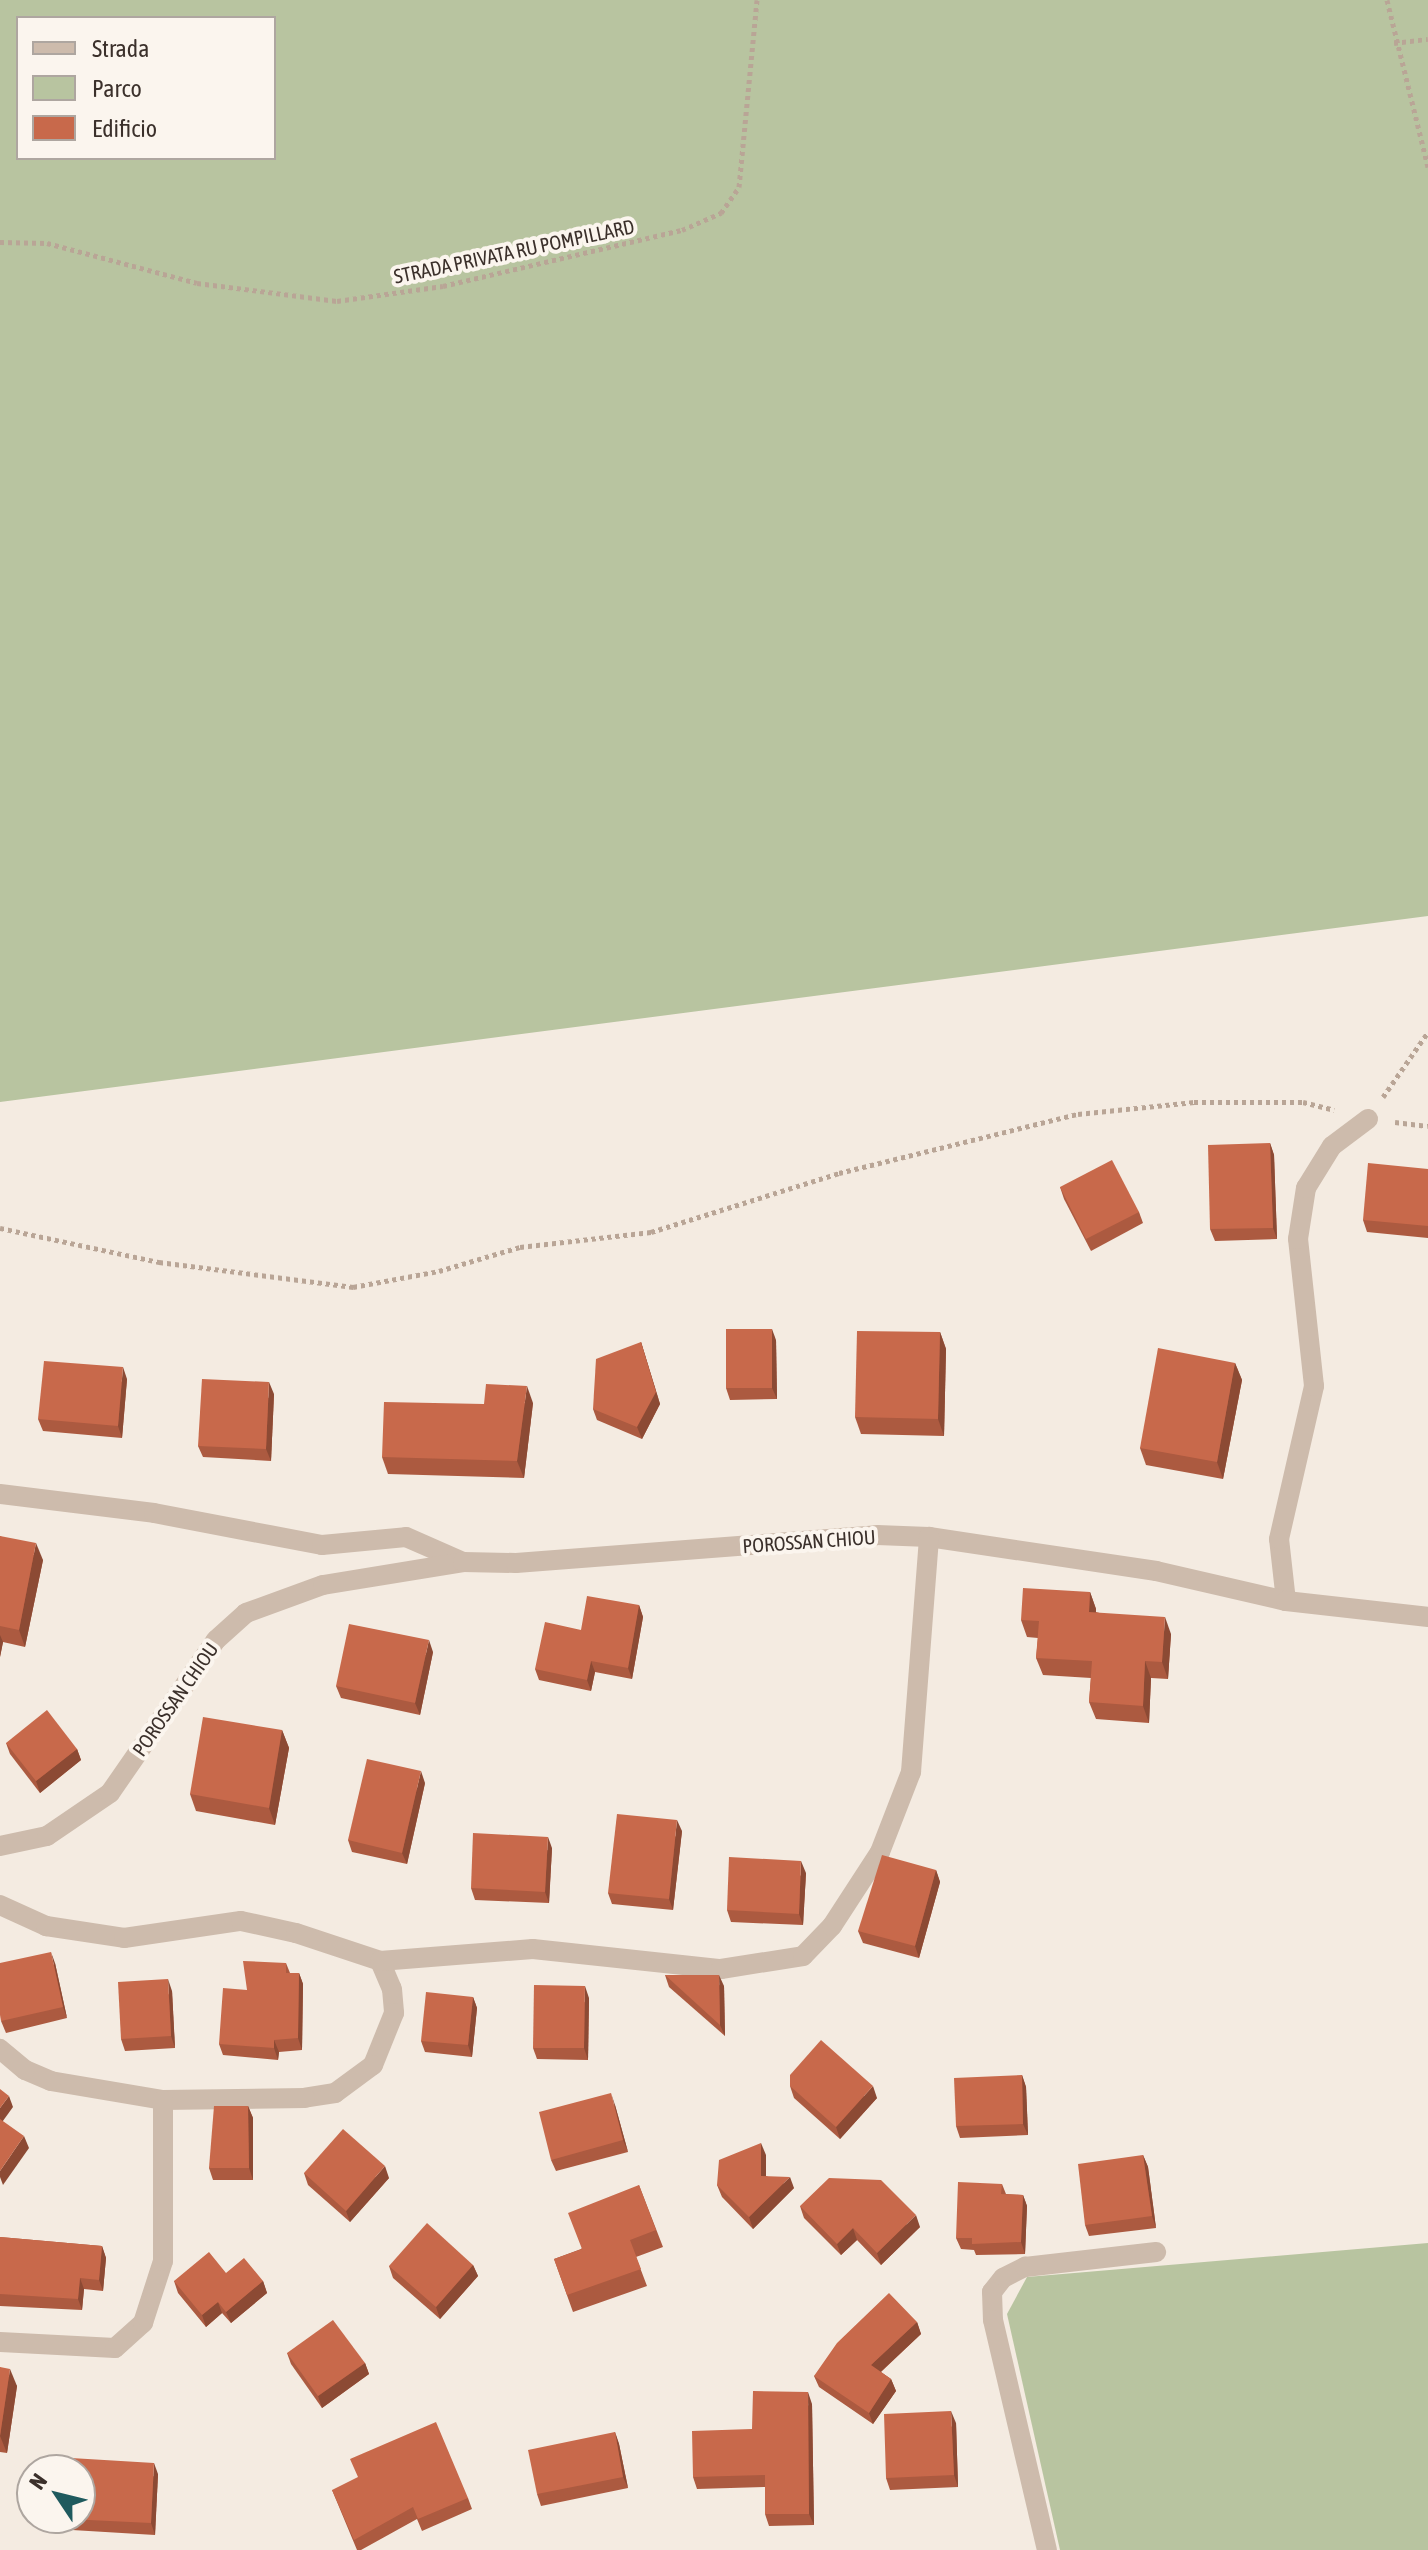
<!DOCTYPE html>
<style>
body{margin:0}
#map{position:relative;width:1428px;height:2550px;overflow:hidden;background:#f4ebe1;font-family:"Asap Condensed",sans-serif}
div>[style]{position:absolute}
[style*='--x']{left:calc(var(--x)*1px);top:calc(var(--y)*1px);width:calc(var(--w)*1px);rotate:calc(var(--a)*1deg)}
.green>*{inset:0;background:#b8c4a0}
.path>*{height:5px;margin-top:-2.5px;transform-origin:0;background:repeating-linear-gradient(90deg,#b9a596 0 4px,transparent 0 8px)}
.service>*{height:20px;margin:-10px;padding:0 10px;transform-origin:10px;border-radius:10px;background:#cdbbac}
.minor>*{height:20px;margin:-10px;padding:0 10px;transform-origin:10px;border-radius:10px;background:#cdbbac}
.wall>*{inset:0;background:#ac5a40}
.shaded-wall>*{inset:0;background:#8c4a34}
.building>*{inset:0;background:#c8694b}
span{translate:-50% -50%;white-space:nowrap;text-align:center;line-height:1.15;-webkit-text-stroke:8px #fbf5ee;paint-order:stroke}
.street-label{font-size:20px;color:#3b302b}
.legend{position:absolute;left:16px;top:16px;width:260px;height:144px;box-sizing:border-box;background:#fbf5ee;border:2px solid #aea6a0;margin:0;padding:10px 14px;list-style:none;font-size:24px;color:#3b302b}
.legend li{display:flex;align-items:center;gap:16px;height:40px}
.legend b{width:40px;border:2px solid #aea6a0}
.north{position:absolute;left:16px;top:2454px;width:80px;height:80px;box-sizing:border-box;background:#fbf5ee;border:2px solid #aea6a0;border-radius:50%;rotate:305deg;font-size:22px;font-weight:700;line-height:32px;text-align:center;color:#3b302b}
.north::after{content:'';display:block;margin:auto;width:28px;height:36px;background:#1f5a5e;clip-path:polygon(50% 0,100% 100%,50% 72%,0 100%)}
</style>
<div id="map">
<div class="green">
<i style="clip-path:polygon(evenodd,0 0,1428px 0,1428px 916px,0 1102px,0 0,274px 18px,274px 158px,18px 158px,18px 18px,274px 18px)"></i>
<i style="clip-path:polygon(1428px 2243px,1428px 2550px,1060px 2550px,1007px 2314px,1027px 2277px)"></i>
</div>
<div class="path">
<i style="--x:1387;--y:0;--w:172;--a:76.2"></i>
<i style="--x:1394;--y:43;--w:34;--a:-7"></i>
<i style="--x:0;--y:242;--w:47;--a:1.2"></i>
<i style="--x:47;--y:243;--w:155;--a:14.9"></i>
<i style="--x:197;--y:283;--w:141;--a:7.3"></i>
<i style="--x:337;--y:301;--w:107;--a:-8.1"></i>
<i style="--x:443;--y:286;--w:245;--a:-13.2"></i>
<i style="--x:682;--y:230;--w:43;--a:-23.6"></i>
<i style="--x:721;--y:213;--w:32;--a:-55"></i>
<i style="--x:739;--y:187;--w:188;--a:-84.5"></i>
<i style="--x:1383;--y:1097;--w:79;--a:-55.3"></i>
<i style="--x:1395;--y:1122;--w:33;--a:7"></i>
<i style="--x:0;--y:1228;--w:163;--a:12.1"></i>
<i style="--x:159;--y:1262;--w:196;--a:7.3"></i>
<i style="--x:353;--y:1287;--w:87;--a:-10.5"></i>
<i style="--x:439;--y:1271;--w:84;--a:-16.5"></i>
<i style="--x:520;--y:1247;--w:132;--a:-6.5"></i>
<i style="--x:651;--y:1232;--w:197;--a:-17.4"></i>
<i style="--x:839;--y:1173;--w:246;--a:-13.9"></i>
<i style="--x:1078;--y:1114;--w:117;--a:-5.9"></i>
<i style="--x:1194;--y:1102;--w:109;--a:0"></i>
<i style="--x:1303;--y:1102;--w:32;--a:14"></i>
</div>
<div class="service">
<i style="--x:0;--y:1494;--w:155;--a:7"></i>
<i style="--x:154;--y:1513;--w:171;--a:10.8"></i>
<i style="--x:322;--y:1545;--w:84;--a:-5.4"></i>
<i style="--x:406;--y:1537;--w:62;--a:23.7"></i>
<i style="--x:992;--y:2292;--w:18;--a:-52"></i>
<i style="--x:1003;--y:2278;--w:25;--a:-27"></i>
<i style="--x:1025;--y:2267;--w:132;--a:-6.5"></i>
</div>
<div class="minor">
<i style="--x:1286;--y:1601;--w:62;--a:-96.4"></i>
<i style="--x:1279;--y:1539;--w:157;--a:-77.1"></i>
<i style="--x:1314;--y:1386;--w:148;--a:-96.2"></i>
<i style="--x:1298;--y:1239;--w:52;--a:-81.1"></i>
<i style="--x:1306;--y:1188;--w:49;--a:-58.2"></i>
<i style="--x:1332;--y:1146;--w:45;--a:-36.9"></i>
<i style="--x:0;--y:1846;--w:48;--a:-12"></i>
<i style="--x:47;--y:1836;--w:76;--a:-34.3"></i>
<i style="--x:110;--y:1793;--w:186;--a:-55.3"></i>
<i style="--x:216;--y:1640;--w:40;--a:-42"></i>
<i style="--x:246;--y:1613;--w:82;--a:-20"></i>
<i style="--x:323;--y:1585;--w:142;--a:-9.3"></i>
<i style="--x:463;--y:1562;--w:53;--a:1.1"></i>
<i style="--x:516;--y:1563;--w:362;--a:-4.4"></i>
<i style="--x:877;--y:1535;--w:52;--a:2.2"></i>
<i style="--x:929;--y:1537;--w:230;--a:8.5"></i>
<i style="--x:1156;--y:1571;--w:133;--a:13"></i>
<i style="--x:1286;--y:1601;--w:143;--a:6.4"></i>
<i style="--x:0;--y:1905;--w:51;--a:24.5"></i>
<i style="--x:46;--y:1926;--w:79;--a:8.7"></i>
<i style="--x:124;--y:1938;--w:118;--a:-8.3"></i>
<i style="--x:241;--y:1921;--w:56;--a:12.3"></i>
<i style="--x:296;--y:1933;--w:89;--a:18.4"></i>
<i style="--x:380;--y:1961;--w:30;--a:67"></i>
<i style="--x:392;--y:1989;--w:24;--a:85"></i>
<i style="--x:394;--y:2013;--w:56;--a:112"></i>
<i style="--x:373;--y:2065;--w:47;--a:143.6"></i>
<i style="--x:335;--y:2093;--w:30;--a:171"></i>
<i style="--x:305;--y:2098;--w:142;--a:179.2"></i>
<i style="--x:163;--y:2100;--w:114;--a:-170.4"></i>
<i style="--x:51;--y:2081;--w:28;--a:-157"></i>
<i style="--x:25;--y:2070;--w:33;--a:-140"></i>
<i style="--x:380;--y:1961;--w:153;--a:-4.5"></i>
<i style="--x:533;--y:1949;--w:189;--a:6.1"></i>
<i style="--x:721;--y:1969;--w:83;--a:-9"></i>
<i style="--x:803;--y:1956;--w:42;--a:-46"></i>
<i style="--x:832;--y:1926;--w:88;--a:-57"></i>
<i style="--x:880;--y:1852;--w:86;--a:-68.8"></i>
<i style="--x:911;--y:1772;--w:236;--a:-85.6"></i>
<i style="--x:992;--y:2292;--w:28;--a:88"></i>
<i style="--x:993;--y:2320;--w:236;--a:76.8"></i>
<i style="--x:0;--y:2342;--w:115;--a:3"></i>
<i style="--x:115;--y:2348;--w:38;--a:-42"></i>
<i style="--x:143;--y:2323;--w:65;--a:-72.1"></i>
<i style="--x:163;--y:2261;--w:161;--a:-90"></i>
</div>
<div class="wall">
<i style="clip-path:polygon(1270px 1143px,1274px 1155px,1277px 1239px,1215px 1241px,1210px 1229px)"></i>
<i style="clip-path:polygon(1428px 1169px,1428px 1238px,1367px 1232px,1363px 1220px)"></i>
<i style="clip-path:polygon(1060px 1187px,1139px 1212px,1143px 1223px,1091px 1251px,1064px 1199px)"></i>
<i style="clip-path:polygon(940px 1332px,946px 1349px,944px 1436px,861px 1434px,855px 1417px)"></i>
<i style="clip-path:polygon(776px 1340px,777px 1399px,730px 1400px,726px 1388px)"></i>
<i style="clip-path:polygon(641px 1342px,660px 1404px,642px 1439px,597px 1420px,593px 1409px)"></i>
<i style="clip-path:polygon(1235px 1363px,1242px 1380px,1223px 1479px,1146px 1465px,1140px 1448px)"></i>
<i style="clip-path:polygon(127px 1379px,122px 1438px,43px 1431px,38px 1419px)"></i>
<i style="clip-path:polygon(274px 1394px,271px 1461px,203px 1457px,198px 1446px)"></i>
<i style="clip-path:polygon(533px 1403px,524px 1478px,388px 1474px,382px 1457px,484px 1404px)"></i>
<i style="clip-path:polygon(0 1536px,43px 1560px,25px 1647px,3px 1642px,0 1657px)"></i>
<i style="clip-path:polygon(1090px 1592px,1096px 1609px,1096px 1612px,1171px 1634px,1168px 1679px,1151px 1678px,1149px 1723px,1096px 1719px,1089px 1702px,1091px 1678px,1043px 1675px,1036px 1658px,1038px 1638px,1027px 1637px,1021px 1620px)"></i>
<i style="clip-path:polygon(639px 1605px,643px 1617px,632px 1679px,595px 1672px,591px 1691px,539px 1680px,535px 1669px,581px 1630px)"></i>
<i style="clip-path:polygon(433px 1652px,420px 1715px,341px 1698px,336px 1686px)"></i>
<i style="clip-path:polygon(282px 1730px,289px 1748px,275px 1825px,196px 1811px,190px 1794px)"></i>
<i style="clip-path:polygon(6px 1743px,77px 1749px,81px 1760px,40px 1793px,10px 1754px)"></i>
<i style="clip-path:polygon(425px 1783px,407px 1864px,352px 1852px,348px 1840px)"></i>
<i style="clip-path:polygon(682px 1831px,673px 1910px,612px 1904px,608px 1893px)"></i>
<i style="clip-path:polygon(552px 1848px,549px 1903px,475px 1900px,471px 1888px)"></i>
<i style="clip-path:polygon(936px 1870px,940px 1882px,919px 1958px,863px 1943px,858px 1931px)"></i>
<i style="clip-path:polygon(806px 1873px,803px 1925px,731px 1922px,727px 1910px)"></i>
<i style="clip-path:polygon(55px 1963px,67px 2018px,6px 2033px,1px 2021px)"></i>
<i style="clip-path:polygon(286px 1963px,290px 1973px,299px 1973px,303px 1984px,302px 2050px,279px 2052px,278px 2060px,223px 2055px,219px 2044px,247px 1990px)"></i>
<i style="clip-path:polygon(665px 1975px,724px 1986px,725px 2036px,669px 1987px)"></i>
<i style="clip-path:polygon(172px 1991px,175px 2048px,125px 2051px,121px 2039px)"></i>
<i style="clip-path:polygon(473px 1997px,477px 2008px,472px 2057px,425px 2052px,421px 2041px)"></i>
<i style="clip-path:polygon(589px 1998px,588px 2060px,537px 2059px,533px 2048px)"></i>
<i style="clip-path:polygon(1022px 2075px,1026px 2087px,1028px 2135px,960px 2138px,956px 2126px)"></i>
<i style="clip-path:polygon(790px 2086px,877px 2098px,840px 2139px,794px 2098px)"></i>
<i style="clip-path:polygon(615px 2105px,628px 2152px,556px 2171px,551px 2160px)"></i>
<i style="clip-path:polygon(248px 2106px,253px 2118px,253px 2180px,213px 2180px,209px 2168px)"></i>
<i style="clip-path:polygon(766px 2155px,766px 2176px,794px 2188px,753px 2229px,722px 2197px,717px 2185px)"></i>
<i style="clip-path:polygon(1143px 2155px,1148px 2167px,1156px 2228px,1089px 2236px,1085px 2225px)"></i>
<i style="clip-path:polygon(304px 2173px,389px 2178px,350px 2222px,308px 2185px)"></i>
<i style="clip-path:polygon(1002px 2184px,1006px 2194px,1023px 2195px,1027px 2206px,1025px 2254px,976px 2255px,974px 2250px,961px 2249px,956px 2238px)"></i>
<i style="clip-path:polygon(639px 2185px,663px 2247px,636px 2257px,647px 2286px,573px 2312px,554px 2259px,581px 2249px)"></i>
<i style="clip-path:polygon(800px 2206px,920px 2227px,881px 2265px,857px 2240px,841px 2255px,804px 2218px)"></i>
<i style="clip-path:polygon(0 2237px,102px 2246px,106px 2258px,103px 2291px,84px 2289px,82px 2310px,0 2306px)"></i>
<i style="clip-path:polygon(473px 2265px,478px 2276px,440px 2319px,393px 2278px,389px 2266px)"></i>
<i style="clip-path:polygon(226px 2273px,263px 2281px,267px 2293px,231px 2323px,222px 2313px,206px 2327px,178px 2293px,174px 2281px)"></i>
<i style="clip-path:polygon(917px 2322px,921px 2334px,881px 2372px,891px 2379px,896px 2391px,873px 2424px,819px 2387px,814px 2376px)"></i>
<i style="clip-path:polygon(287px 2353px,365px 2363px,369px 2374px,322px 2408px,291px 2364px)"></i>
<i style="clip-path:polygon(0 2367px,17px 2386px,7px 2453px,0 2452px)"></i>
<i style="clip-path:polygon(812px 2404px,814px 2525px,769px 2526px,765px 2514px,765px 2487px,697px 2489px,693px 2477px,752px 2429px)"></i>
<i style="clip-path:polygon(956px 2423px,958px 2487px,890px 2490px,886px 2478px)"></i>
<i style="clip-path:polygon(615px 2432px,619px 2444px,628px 2488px,541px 2506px,537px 2494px)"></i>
<i style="clip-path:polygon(158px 2474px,155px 2535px,72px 2530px,68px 2518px)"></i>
<i style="clip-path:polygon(332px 2490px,468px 2498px,472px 2509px,422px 2531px,417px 2519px,361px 2550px,357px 2550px)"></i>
</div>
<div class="shaded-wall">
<i style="clip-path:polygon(1270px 1143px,1274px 1155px,1277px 1239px,1273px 1228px)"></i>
<i style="clip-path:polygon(772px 1329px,776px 1340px,777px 1399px,772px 1388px)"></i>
<i style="clip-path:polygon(940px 1332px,946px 1349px,944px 1436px,938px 1419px)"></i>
<i style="clip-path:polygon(641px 1342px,660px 1404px,642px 1439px,637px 1427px)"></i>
<i style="clip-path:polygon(1235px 1363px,1242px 1380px,1223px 1479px,1217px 1462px)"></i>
<i style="clip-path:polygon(123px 1367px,127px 1379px,122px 1438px,118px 1426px)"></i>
<i style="clip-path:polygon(269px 1382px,274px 1394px,271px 1461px,266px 1449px)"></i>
<i style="clip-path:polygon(527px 1386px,533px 1403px,524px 1478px,517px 1461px)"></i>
<i style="clip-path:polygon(36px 1543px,43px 1560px,25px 1647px,19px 1630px)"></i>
<i style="clip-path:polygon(1090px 1592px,1096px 1609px,1095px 1629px,1089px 1612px)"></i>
<i style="clip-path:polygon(639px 1605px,643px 1617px,632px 1679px,628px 1668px)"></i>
<i style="clip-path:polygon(1165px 1617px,1171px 1634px,1168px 1679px,1162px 1662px)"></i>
<i style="clip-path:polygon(0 1635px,3px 1642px,0 1657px)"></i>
<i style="clip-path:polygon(429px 1640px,433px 1652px,420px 1715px,415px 1703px)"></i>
<i style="clip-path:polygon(591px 1661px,595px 1672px,591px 1691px,587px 1680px)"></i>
<i style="clip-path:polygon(1145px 1661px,1151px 1678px,1149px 1723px,1143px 1706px)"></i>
<i style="clip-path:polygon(282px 1730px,289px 1748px,275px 1825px,269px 1808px)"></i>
<i style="clip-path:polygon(77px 1749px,81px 1760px,40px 1793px,36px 1781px)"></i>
<i style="clip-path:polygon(421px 1771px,425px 1783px,407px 1864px,402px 1853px)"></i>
<i style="clip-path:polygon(677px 1820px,682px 1831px,673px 1910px,669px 1899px)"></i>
<i style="clip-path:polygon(548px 1837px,552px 1848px,549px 1903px,545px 1892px)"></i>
<i style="clip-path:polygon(801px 1861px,806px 1873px,803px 1925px,799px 1914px)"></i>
<i style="clip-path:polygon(936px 1870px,940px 1882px,919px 1958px,915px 1946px)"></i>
<i style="clip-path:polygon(51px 1952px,55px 1963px,67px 2018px,63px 2007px)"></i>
<i style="clip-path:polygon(299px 1973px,303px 1984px,302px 2050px,298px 2038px)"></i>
<i style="clip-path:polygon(719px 1975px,724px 1986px,725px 2036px,720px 2025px)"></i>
<i style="clip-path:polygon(168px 1979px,172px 1991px,175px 2048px,171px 2036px)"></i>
<i style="clip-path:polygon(585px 1986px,589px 1998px,588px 2060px,584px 2048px)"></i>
<i style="clip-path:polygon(473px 1997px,477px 2008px,472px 2057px,468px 2045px)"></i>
<i style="clip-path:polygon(274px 2040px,279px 2052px,278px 2060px,274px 2048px)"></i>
<i style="clip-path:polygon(1022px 2075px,1026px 2087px,1028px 2135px,1023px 2124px)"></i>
<i style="clip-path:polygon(873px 2086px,877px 2098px,840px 2139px,836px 2127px)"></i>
<i style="clip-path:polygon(611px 2093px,615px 2105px,628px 2152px,623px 2140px)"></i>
<i style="clip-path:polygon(9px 2096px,13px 2107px,0 2125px,0 2108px)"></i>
<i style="clip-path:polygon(248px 2106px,253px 2118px,253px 2180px,249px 2168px)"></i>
<i style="clip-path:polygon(24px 2136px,29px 2148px,3px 2185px,0 2177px,0 2171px)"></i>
<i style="clip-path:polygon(761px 2143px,766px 2155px,766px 2187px,761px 2176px)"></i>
<i style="clip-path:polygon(1143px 2155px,1148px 2167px,1156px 2228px,1152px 2216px)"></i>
<i style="clip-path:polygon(385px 2166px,389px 2178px,350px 2222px,346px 2211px)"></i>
<i style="clip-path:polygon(790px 2177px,794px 2188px,753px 2229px,749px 2217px)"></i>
<i style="clip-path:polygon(1023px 2195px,1027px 2206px,1025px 2254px,1021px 2242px)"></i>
<i style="clip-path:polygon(916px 2215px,920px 2227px,881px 2265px,877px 2253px)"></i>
<i style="clip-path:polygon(853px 2228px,857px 2240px,841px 2255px,837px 2244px)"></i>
<i style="clip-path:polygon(102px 2246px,106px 2258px,103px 2291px,99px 2280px)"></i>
<i style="clip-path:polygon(473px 2265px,478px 2276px,440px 2319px,436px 2307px)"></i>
<i style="clip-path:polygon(80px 2278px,84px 2289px,82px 2310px,78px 2299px)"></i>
<i style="clip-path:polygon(263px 2281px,267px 2293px,231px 2323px,226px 2312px)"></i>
<i style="clip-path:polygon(218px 2302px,222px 2313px,206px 2327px,202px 2315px)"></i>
<i style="clip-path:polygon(917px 2322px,921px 2334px,875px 2377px,871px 2365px)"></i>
<i style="clip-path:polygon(365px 2363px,369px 2374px,322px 2408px,318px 2396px)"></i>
<i style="clip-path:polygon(10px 2369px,17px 2386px,7px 2453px,0 2436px)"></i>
<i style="clip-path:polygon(891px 2379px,896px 2391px,873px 2424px,869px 2413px)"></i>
<i style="clip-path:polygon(808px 2392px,812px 2404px,814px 2525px,809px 2514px)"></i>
<i style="clip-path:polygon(951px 2411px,956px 2423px,958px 2487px,954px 2475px)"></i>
<i style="clip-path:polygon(615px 2432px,619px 2444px,628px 2488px,623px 2477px)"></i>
<i style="clip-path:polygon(154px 2463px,158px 2474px,155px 2535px,151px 2523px)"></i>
</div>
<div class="building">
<i style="clip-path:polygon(1270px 1143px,1273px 1228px,1210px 1229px,1208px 1145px)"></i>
<i style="clip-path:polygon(1112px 1160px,1139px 1212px,1086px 1239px,1060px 1187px)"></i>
<i style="clip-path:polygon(1368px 1163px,1428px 1169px,1428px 1226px,1363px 1220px)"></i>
<i style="clip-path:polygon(726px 1329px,772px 1329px,772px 1388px,726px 1388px)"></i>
<i style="clip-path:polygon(857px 1331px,940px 1332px,938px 1419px,855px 1417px)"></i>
<i style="clip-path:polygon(641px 1342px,656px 1392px,637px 1427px,593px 1409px,596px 1359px)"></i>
<i style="clip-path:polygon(1158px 1348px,1235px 1363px,1217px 1462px,1140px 1448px)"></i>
<i style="clip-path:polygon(44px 1361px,123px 1367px,118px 1426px,38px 1419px)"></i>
<i style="clip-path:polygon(202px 1379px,269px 1382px,266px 1449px,198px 1446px)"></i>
<i style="clip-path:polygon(486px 1384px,527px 1386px,517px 1461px,382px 1457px,384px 1402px,484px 1404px)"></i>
<i style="clip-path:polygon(0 1536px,36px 1543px,19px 1630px,0 1626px)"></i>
<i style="clip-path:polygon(1023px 1588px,1090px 1592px,1089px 1612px,1165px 1617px,1162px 1662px,1145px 1661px,1143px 1706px,1089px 1702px,1092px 1661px,1036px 1658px,1039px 1621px,1021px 1620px)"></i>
<i style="clip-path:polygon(587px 1596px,639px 1605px,628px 1668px,591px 1661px,587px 1680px,535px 1669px,545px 1622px,581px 1630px)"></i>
<i style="clip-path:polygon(349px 1624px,429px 1640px,415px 1703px,336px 1686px)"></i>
<i style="clip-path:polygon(47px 1710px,77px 1749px,36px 1781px,6px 1743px)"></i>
<i style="clip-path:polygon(203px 1717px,282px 1730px,269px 1808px,190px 1794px)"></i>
<i style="clip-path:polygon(367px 1759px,421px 1771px,402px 1853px,348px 1840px)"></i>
<i style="clip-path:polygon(617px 1814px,677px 1820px,669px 1899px,608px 1893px)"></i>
<i style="clip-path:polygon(473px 1833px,548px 1837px,545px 1892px,471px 1888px)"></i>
<i style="clip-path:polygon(882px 1855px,936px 1870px,915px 1946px,858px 1931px)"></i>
<i style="clip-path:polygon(729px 1857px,801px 1861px,799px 1914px,727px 1910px)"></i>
<i style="clip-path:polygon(51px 1952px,63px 2007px,1px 2021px,0 2015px,0 1963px)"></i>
<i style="clip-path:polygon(243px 1961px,286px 1963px,286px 1973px,299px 1973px,298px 2038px,274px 2040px,274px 2048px,219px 2044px,223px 1988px,247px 1990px)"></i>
<i style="clip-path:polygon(665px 1975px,719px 1975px,720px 2025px)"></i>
<i style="clip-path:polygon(168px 1979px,171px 2036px,121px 2039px,118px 1982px)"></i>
<i style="clip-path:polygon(534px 1985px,585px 1986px,584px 2048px,533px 2048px)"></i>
<i style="clip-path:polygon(426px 1992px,473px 1997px,468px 2045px,421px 2041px)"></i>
<i style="clip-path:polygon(821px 2040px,873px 2086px,836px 2127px,790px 2086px,790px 2075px)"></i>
<i style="clip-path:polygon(1022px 2075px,1023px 2124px,956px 2126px,954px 2078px)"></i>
<i style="clip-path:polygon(0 2089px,9px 2096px,0 2108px)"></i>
<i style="clip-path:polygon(611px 2093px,623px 2140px,551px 2160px,539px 2112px)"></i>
<i style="clip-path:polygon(214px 2106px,248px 2106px,249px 2168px,209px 2168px)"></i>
<i style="clip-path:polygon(0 2119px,24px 2136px,0 2171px)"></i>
<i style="clip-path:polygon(343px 2129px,385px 2166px,346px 2211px,304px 2173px)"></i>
<i style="clip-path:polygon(761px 2143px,761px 2176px,790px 2177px,749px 2217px,717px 2185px,719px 2160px)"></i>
<i style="clip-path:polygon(1143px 2155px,1152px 2216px,1085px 2225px,1078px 2164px)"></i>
<i style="clip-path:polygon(829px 2178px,881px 2180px,916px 2215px,877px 2253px,853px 2228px,837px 2244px,800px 2206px)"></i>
<i style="clip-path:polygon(958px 2182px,1002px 2184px,1001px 2194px,1023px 2195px,1021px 2242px,972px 2244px,972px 2238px,956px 2238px)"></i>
<i style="clip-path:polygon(639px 2185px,656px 2230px,630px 2240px,641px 2269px,567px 2295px,554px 2259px,582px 2249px,568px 2213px)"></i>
<i style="clip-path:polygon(427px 2223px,473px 2265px,436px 2307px,389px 2266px)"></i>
<i style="clip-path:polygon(0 2237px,102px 2246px,99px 2280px,80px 2278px,78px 2299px,0 2294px)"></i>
<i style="clip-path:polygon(209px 2252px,226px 2273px,244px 2258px,263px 2281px,226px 2312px,218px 2302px,202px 2315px,174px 2281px)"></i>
<i style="clip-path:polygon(889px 2293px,917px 2322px,871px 2365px,891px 2379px,869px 2413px,814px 2376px,837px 2343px)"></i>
<i style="clip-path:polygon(333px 2320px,365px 2363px,318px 2396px,287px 2353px)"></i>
<i style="clip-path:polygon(0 2367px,10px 2369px,0 2436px)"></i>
<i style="clip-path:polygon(753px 2391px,808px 2392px,809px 2514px,765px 2514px,765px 2475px,693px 2477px,692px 2431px,752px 2429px)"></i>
<i style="clip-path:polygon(951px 2411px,954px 2475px,886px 2478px,884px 2414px)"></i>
<i style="clip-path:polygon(436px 2422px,468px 2498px,418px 2519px,413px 2507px,354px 2540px,332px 2490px,358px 2477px,350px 2459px)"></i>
<i style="clip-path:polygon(615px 2432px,623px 2477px,537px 2494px,528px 2450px)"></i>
<i style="clip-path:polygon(71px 2458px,154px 2463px,151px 2523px,68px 2519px,80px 2518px,80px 2470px,71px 2470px)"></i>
</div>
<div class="street-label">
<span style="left:514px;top:251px;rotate:-12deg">STRADA PRIVATA RU POMPILLARD</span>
<span style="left:809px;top:1541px;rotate:-4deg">POROSSAN CHIOU</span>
<span style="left:175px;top:1699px;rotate:-55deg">POROSSAN CHIOU</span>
</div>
<ul class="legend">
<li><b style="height:10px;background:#cdbbac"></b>Strada</li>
<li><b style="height:22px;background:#b8c4a0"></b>Parco</li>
<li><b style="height:22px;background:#c8694b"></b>Edificio</li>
</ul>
<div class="north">N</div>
</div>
